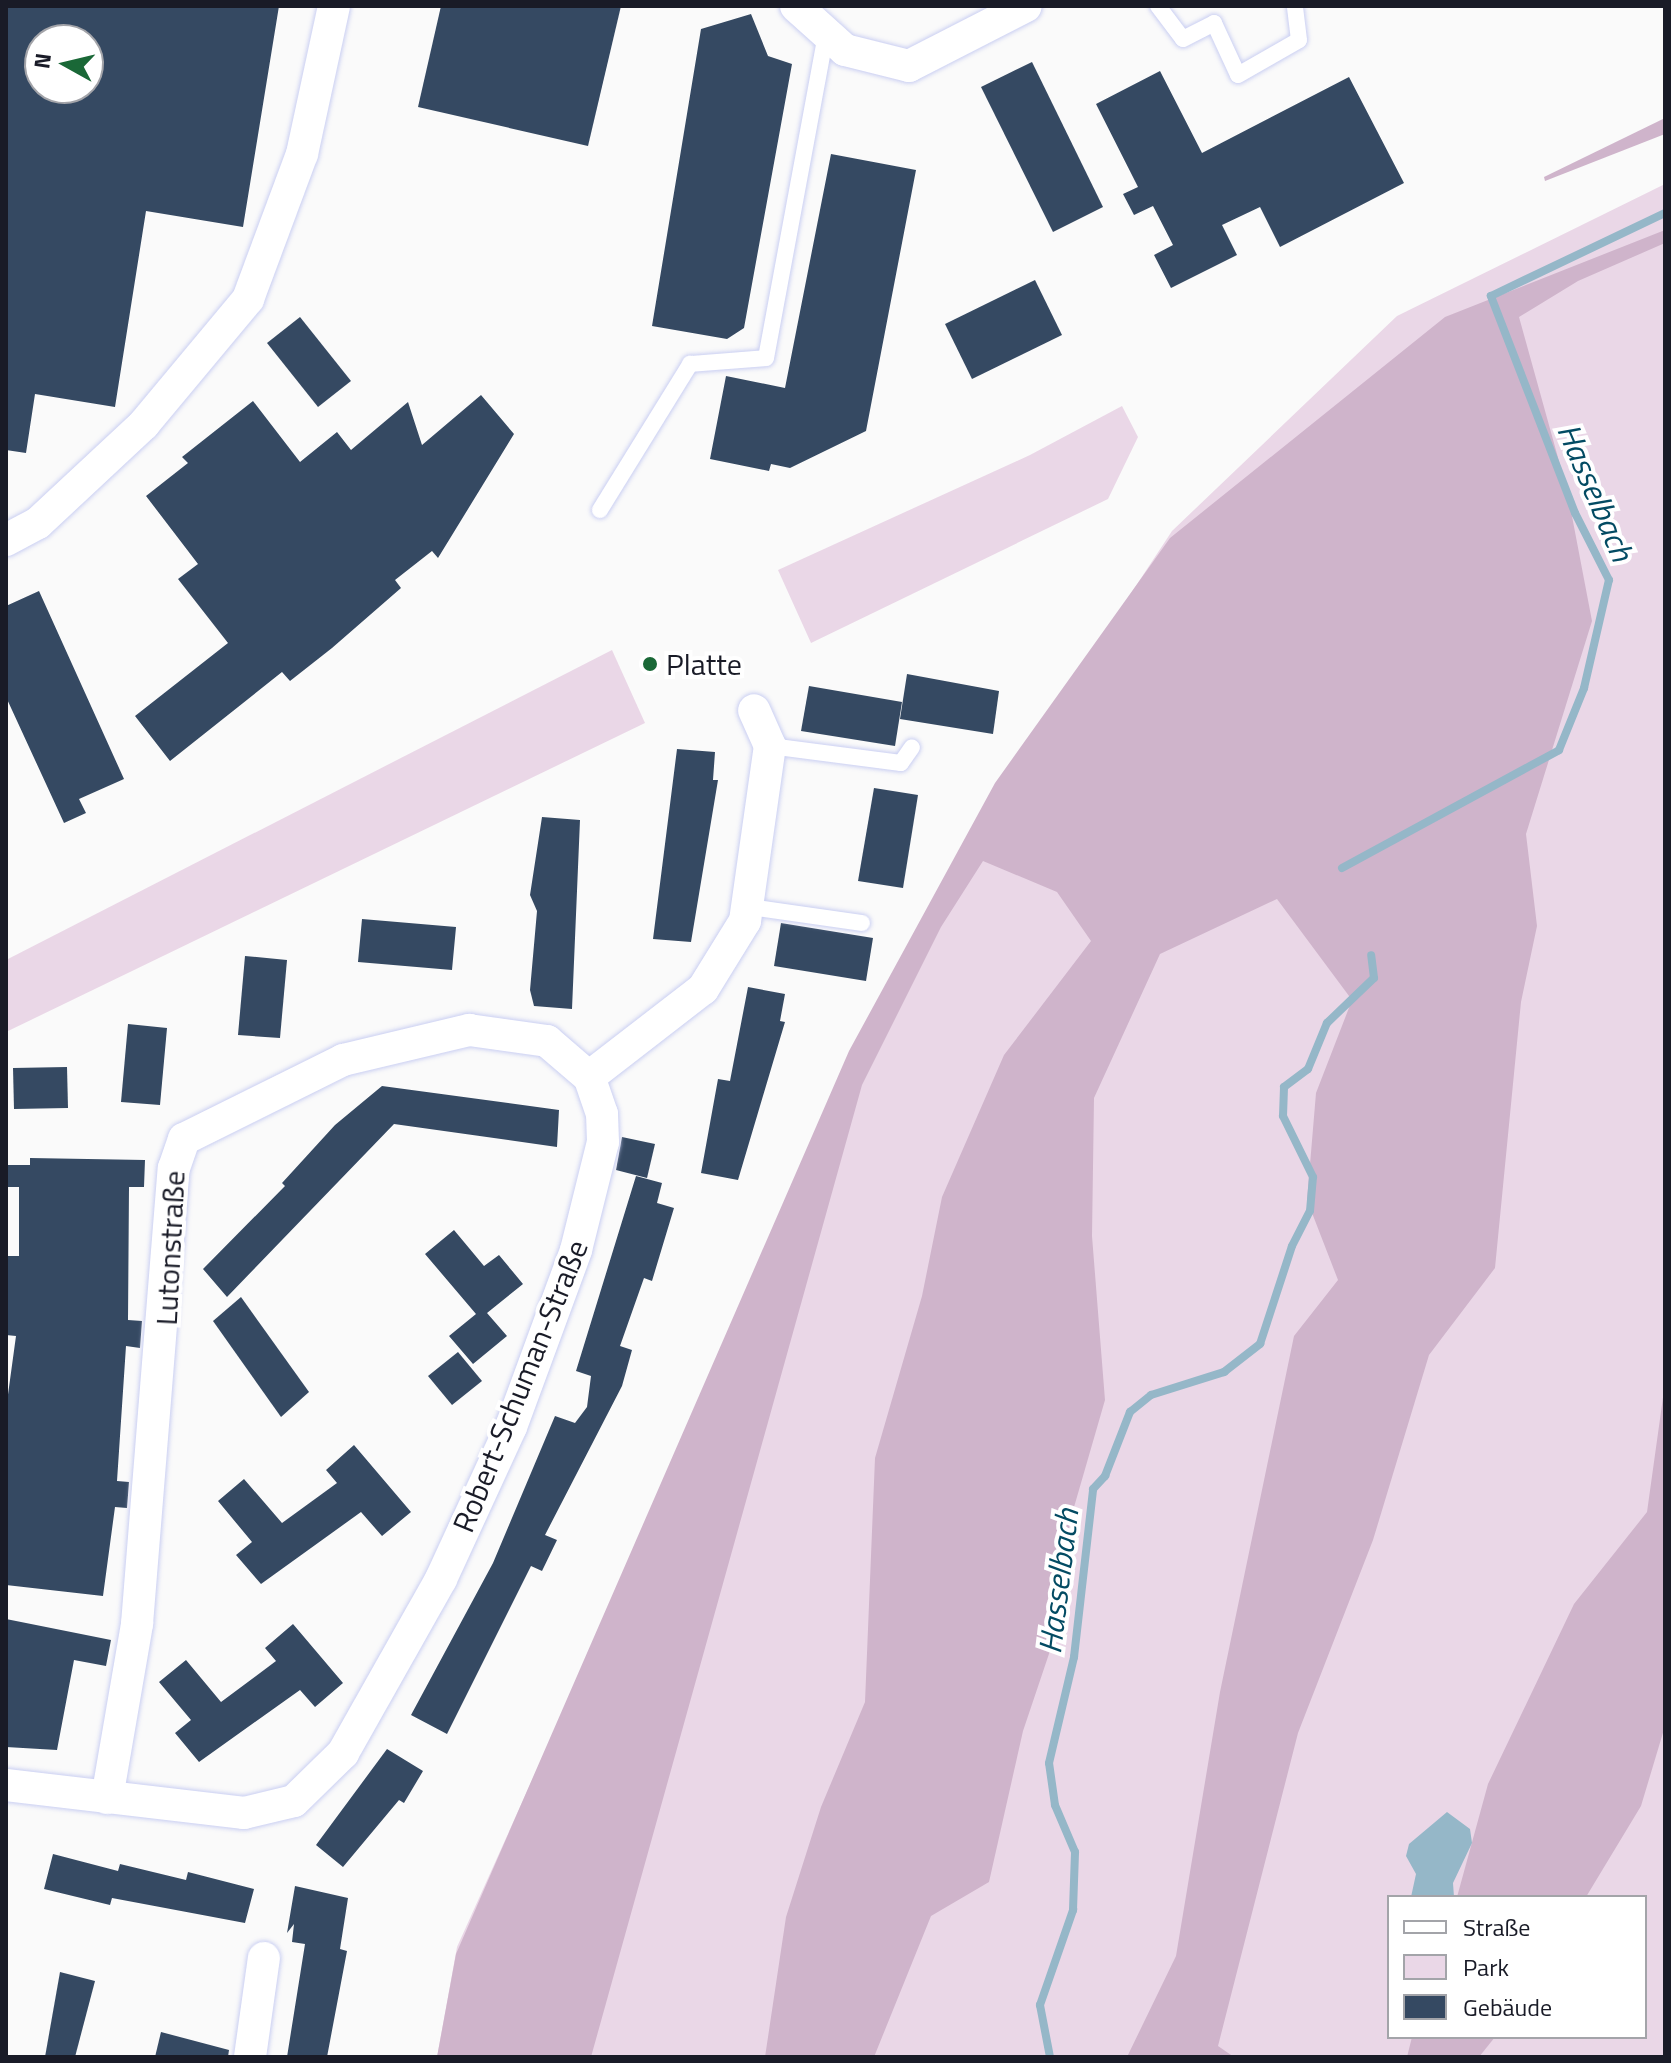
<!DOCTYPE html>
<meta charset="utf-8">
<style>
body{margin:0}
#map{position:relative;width:1671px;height:2063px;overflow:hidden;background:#fafafa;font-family:"Titillium Web",sans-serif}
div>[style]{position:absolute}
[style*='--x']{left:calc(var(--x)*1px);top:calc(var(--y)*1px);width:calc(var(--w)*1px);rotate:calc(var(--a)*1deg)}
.green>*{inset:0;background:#ead7e7}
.forest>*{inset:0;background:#cfb4cb}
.water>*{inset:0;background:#95b7c8}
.stream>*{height:8px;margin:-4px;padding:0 4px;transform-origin:4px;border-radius:4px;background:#95b7c8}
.building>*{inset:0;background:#354962}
.roads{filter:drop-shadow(0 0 2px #cacff2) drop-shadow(0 0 2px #cacff2)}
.service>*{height:16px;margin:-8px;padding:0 8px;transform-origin:8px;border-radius:8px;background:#fff}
.minor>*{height:32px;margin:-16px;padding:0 16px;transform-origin:16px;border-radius:16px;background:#fff}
.dots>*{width:22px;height:22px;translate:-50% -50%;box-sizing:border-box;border:4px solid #fff;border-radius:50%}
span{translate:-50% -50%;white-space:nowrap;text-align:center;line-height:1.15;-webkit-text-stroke:8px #fff;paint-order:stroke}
.poi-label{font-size:30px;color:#191b27}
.left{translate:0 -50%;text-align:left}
.street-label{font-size:30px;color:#191b27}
.water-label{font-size:32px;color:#034b63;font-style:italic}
.frame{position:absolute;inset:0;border:8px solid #191b27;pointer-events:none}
.legend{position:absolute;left:1387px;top:1895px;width:260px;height:144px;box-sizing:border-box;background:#fff;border:2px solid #a3a4a9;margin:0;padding:10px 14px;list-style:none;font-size:24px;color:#191b27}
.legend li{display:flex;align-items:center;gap:16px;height:40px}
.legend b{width:40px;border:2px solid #a3a4a9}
.north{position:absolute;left:24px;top:24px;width:80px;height:80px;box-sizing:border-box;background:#fff;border:2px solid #a3a4a9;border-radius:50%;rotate:278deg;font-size:22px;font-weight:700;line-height:32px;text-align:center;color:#191b27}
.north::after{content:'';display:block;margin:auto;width:28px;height:36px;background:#1a6837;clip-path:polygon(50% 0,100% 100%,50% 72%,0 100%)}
</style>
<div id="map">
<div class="green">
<i style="clip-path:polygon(evenodd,1665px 184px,1665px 2057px,437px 2057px,457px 1947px,859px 1053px,1003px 788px,1172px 531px,1397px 316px,1665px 184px,1389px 1897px,1645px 1897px,1645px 2037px,1389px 2037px,1389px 1897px)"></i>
<i style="clip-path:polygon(1122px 406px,1138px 437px,1108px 499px,811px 643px,778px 570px,1030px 455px)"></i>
<i style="clip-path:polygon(612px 650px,645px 723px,6px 1032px,6px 960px)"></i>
</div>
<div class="forest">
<i style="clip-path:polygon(1665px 118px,1665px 134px,1545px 181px,1544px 177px)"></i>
<i style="clip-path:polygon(1665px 230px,1665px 243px,1578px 281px,1519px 317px,1567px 490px,1592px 621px,1526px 834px,1537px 926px,1521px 1002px,1495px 1268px,1429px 1355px,1373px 1540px,1298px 1733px,1218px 2046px,1234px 2057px,1127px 2057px,1176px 1956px,1220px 1692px,1294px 1336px,1338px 1280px,1307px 1200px,1316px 1093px,1352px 1000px,1277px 899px,1160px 954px,1094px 1098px,1092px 1236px,1105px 1400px,1070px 1521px,1054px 1639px,1023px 1731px,989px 1882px,931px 1916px,874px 2057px,765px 2057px,786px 1917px,821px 1807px,865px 1702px,875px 1458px,922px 1296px,942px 1197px,1004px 1055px,1091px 941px,1057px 892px,983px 861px,941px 927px,862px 1085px,591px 2057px,437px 2057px,456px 1954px,849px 1051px,995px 783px,1170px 538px,1445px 317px)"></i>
<i style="clip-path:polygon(1665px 1383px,1665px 1726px,1641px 1806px,1586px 1897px,1457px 1897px,1488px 1784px,1574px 1604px,1647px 1512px)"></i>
<i style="clip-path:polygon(1412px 2037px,1495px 2037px,1479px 2057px,1407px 2057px)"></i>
</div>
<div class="water">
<i style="clip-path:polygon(1447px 1812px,1470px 1829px,1472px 1843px,1453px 1883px,1454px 1897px,1411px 1897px,1416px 1874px,1406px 1856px,1409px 1844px)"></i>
</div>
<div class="stream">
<i style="--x:1342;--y:868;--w:247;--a:-28.5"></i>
<i style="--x:1559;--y:750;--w:67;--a:-68"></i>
<i style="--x:1584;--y:688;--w:111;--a:-77"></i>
<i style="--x:1609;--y:580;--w:75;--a:-116.9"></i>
<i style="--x:1575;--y:513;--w:233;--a:-111.2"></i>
<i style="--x:1491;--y:296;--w:193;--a:-25.5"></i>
<i style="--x:1050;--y:2057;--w:53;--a:-100.9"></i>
<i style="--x:1040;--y:2005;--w:101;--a:-70.8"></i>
<i style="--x:1073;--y:1910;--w:58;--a:-88"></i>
<i style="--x:1075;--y:1852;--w:51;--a:-113.1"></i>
<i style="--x:1055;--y:1805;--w:42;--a:-98.1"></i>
<i style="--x:1049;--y:1763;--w:109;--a:-76.7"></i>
<i style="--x:1074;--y:1657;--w:169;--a:-83.5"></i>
<i style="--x:1093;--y:1489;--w:18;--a:-47"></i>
<i style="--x:1105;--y:1476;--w:69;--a:-68.7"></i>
<i style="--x:1130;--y:1412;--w:27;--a:-39"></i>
<i style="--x:1151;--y:1395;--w:77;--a:-17.5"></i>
<i style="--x:1224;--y:1372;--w:46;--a:-37.9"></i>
<i style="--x:1260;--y:1344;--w:103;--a:-71.9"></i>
<i style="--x:1292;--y:1246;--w:39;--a:-63"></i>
<i style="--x:1310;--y:1211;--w:34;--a:-85"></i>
<i style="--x:1313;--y:1177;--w:68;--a:-116.2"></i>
<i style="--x:1283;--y:1116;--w:29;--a:-88"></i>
<i style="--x:1284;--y:1087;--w:30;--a:-37"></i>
<i style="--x:1308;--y:1069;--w:50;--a:-67.6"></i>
<i style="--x:1327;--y:1023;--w:65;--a:-43.8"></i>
<i style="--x:1374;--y:978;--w:23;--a:-97"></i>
</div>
<div class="building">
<i style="clip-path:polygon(evenodd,6px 6px,279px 6px,243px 227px,146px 211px,115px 407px,35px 394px,26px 453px,6px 450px,6px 6px,40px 40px,88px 40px,88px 88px,40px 88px,40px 40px)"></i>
<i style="clip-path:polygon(441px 6px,621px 6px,588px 146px,418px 107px)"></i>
<i style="clip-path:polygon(751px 14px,768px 56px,792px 64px,744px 328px,727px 339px,652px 326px,701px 29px)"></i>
<i style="clip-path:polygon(1032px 62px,1103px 207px,1053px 232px,981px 87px)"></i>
<i style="clip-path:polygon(1160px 71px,1202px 153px,1349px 77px,1404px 183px,1280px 247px,1260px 207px,1222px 225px,1237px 255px,1171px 288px,1154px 255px,1173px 245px,1153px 206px,1134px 215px,1123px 194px,1138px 187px,1096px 104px)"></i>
<i style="clip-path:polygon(831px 154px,916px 170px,866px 431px,790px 468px,771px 464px,769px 471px,710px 459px,726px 376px,785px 388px)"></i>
<i style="clip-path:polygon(1035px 280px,1062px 335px,972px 379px,945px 324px)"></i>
<i style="clip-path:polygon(300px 317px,351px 381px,318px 407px,267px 343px)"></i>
<i style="clip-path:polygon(481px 395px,514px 434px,438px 558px,432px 551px,395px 580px,401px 588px,332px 648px,290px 681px,282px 672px,170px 761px,135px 716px,228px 643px,178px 579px,198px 564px,146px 496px,188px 463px,182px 457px,253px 401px,300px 462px,337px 432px,351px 450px,408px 402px,422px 445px)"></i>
<i style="clip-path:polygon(39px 591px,124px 779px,79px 799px,86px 813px,64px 823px,6px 697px,6px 606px)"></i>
<i style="clip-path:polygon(907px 674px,999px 691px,993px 734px,900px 719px)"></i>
<i style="clip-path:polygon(809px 686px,902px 702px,895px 746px,801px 731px)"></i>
<i style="clip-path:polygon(677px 749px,715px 752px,713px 780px,718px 780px,691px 942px,653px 939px)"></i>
<i style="clip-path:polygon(874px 788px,918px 795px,903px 888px,858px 881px)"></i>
<i style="clip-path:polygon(542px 817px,580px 820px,572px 1009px,534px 1006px,530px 990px,537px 911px,530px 895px)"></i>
<i style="clip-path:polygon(362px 919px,456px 927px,452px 970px,358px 962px)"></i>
<i style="clip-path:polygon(781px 923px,873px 938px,866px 981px,774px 966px)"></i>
<i style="clip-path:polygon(245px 956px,287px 960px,280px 1038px,238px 1035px)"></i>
<i style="clip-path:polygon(748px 987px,785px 994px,780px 1021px,785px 1022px,738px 1180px,701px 1173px,718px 1079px,730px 1081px)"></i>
<i style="clip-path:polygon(128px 1024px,167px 1028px,160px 1105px,121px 1102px)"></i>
<i style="clip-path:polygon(67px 1067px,68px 1108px,14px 1109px,13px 1068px)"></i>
<i style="clip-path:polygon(382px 1086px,559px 1110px,557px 1147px,394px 1124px,227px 1297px,203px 1269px,285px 1186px,282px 1183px,335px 1125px)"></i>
<i style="clip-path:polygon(622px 1137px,655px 1144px,647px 1178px,616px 1170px)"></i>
<i style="clip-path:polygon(30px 1158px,145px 1160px,144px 1187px,129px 1187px,128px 1320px,142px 1321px,140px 1348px,126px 1346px,117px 1481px,129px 1482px,127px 1508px,115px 1507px,103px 1596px,6px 1585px,6px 1409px,16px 1336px,6px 1335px,6px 1256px,19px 1256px,19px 1187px,6px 1187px,6px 1165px,30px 1165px)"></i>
<i style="clip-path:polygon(636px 1176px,662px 1183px,657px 1203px,674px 1208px,652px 1281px,644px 1278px,620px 1346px,632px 1350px,622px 1386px,545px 1535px,557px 1540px,542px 1571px,531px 1566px,447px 1734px,411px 1715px,493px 1563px,555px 1416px,575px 1423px,587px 1407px,591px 1376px,576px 1371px)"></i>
<i style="clip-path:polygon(454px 1230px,484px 1266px,499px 1255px,523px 1284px,487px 1313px,507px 1336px,473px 1364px,449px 1336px,476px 1314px,425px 1254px)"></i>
<i style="clip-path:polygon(241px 1297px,309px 1392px,281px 1417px,213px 1321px)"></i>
<i style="clip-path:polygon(458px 1352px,482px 1381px,452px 1405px,428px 1376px)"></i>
<i style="clip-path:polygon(354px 1445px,411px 1512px,382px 1536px,361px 1512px,261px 1584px,236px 1555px,252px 1542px,218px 1501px,244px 1479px,282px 1523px,337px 1483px,326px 1470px)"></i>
<i style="clip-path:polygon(6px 1619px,111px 1640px,106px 1666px,74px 1660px,57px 1750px,6px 1747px)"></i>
<i style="clip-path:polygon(293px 1624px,343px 1683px,315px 1707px,300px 1690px,199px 1762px,175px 1733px,191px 1720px,159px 1682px,186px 1660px,221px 1702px,276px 1661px,265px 1648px)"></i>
<i style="clip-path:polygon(387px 1749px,423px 1771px,404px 1803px,399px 1800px,343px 1867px,316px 1845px)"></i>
<i style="clip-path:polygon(53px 1854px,118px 1871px,120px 1864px,186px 1880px,188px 1872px,254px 1889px,245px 1923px,112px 1898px,110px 1905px,44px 1889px)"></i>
<i style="clip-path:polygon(295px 1886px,348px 1898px,340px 1949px,347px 1951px,327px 2057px,287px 2057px,305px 1944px,292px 1942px,294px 1924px,287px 1933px)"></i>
<i style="clip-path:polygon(60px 1972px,95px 1981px,75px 2057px,45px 2057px)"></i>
<i style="clip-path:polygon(161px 2032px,229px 2050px,228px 2057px,155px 2057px)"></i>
</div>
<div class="roads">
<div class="service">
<i style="--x:1158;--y:6;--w:41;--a:52.9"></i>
<i style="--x:1183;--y:39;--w:35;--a:-27"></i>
<i style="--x:1214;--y:23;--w:57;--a:65.2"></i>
<i style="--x:1238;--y:75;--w:70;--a:-29.8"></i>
<i style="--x:1299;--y:40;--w:34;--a:-97"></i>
<i style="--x:600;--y:510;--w:172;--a:-58.3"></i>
<i style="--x:690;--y:364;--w:76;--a:-4.5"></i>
<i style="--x:766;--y:358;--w:330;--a:-79.5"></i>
<i style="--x:770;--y:746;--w:132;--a:7.4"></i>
<i style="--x:901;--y:763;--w:19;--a:-55"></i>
<i style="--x:750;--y:907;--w:113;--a:8.1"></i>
</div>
<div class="minor">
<i style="--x:796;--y:6;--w:66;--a:41.9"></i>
<i style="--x:845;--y:50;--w:66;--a:14"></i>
<i style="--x:909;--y:66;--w:131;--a:-27.1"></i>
<i style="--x:6;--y:540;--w:36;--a:-28"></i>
<i style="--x:38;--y:523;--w:145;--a:-43"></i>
<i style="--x:144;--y:424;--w:163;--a:-50.2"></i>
<i style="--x:248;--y:299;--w:155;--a:-69.6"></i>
<i style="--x:302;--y:154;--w:151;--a:-77.8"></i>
<i style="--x:6;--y:1785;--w:240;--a:6.7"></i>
<i style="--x:244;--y:1813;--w:51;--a:-13.5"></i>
<i style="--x:294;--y:1801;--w:69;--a:-44.4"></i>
<i style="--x:343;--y:1753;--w:200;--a:-60.6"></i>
<i style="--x:441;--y:1579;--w:167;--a:-65.3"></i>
<i style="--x:511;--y:1427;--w:189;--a:-69.8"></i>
<i style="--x:576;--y:1250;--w:111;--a:-76"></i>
<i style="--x:603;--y:1142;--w:28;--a:-92"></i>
<i style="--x:602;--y:1114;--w:39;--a:-109"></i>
<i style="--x:589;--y:1077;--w:144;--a:-37.7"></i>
<i style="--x:703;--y:989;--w:80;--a:-58.3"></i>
<i style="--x:745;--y:921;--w:177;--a:-81.9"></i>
<i style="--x:770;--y:746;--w:39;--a:-114"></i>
<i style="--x:107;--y:1798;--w:177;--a:-80.2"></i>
<i style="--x:137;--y:1624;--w:457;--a:-85.4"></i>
<i style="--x:174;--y:1168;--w:31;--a:-71"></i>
<i style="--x:184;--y:1139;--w:178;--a:-26.4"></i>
<i style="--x:343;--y:1060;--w:130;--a:-13.4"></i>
<i style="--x:469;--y:1030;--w:79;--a:8"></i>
<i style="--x:547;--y:1041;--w:55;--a:40.6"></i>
<i style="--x:250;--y:2057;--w:100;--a:-82"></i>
</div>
</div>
<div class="dots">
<i style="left:650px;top:664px;background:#1a6837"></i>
</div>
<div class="poi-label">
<span class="left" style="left:666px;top:664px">Platte</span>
</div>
<div class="street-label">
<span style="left:170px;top:1248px;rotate:-87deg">Lutonstraße</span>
<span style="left:520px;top:1386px;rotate:-68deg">Robert-Schuman-Straße</span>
</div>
<div class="water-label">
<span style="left:1596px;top:492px;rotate:67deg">Hasselbach</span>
<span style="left:1058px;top:1581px;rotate:-83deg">Hasselbach</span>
</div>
<div class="frame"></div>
<ul class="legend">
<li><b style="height:10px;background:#fff"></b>Straße</li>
<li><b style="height:22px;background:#ead7e7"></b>Park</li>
<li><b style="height:22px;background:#354962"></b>Gebäude</li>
</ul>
<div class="north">N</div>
</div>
